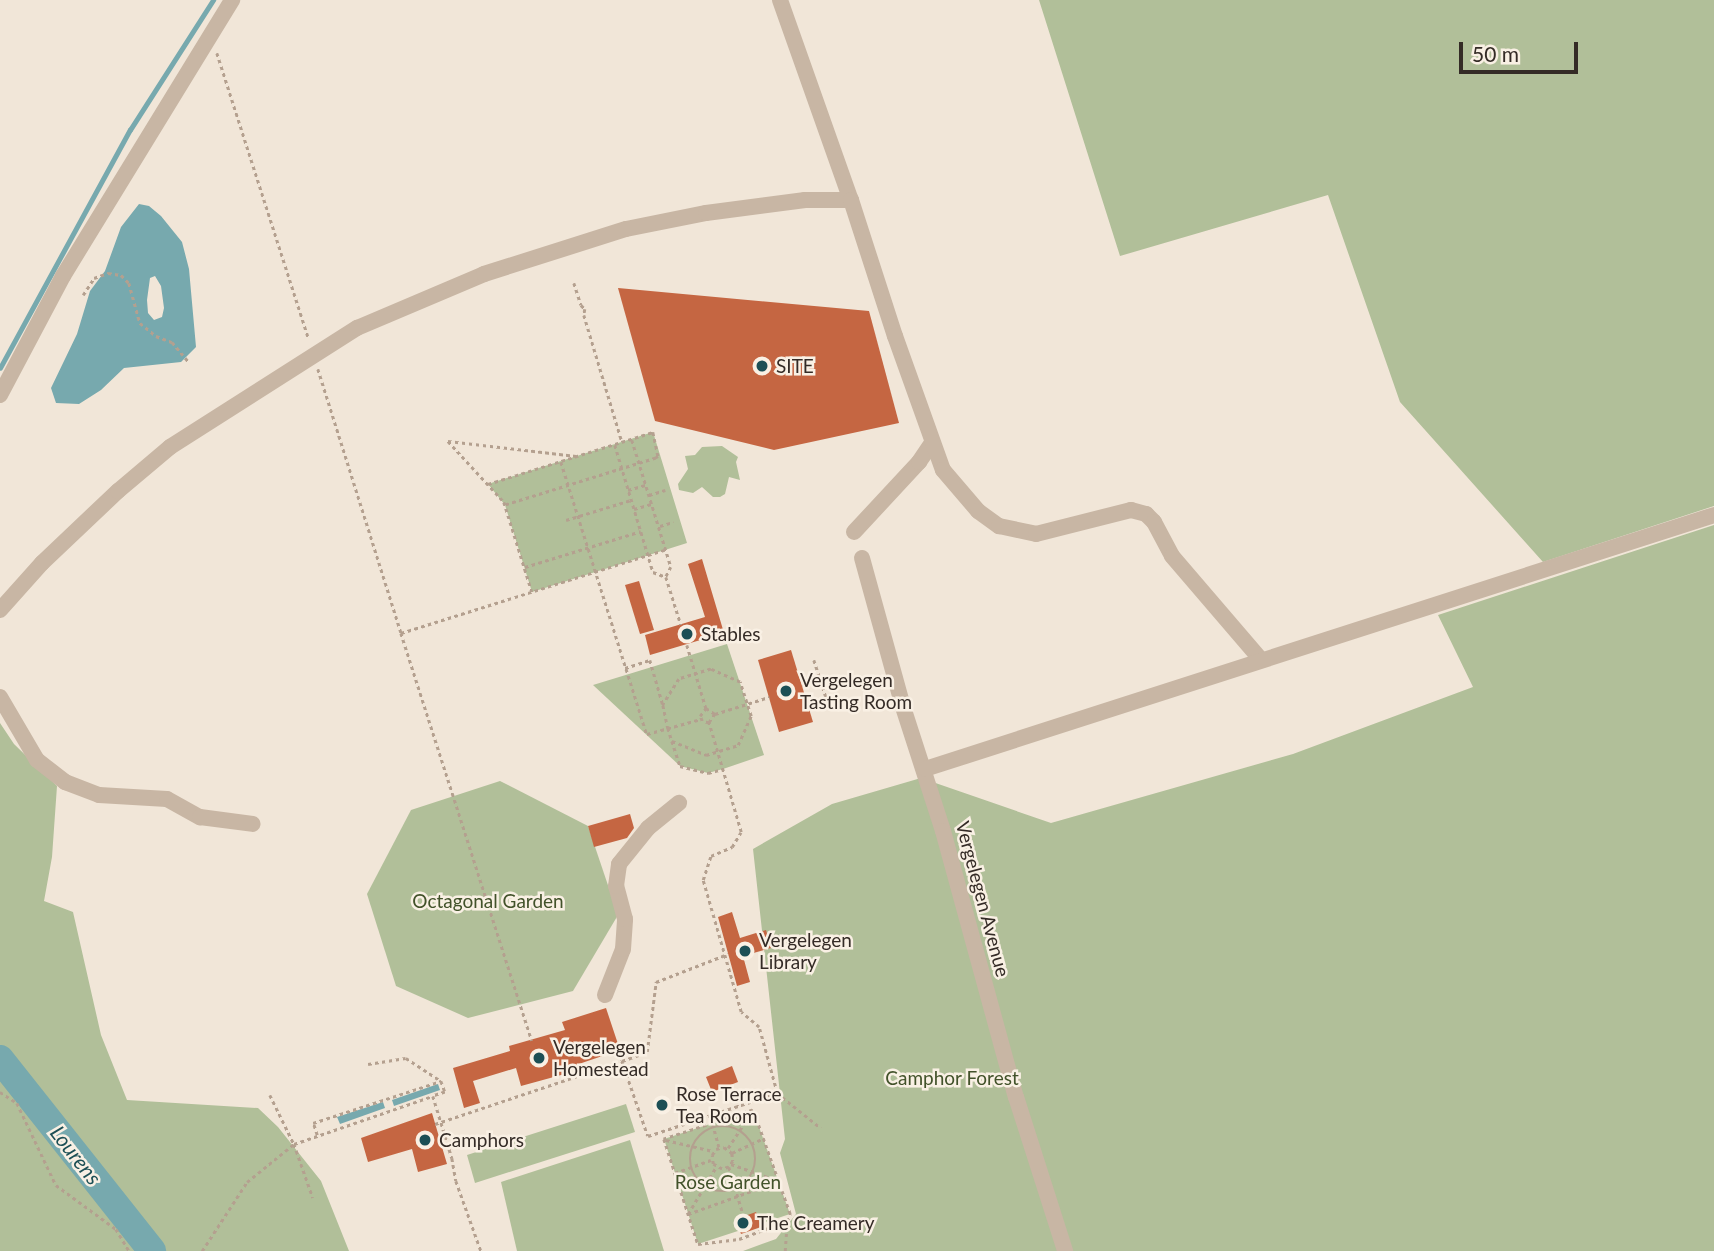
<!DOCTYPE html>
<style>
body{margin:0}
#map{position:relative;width:1714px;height:1251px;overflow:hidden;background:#f1e6d8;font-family:Lato,sans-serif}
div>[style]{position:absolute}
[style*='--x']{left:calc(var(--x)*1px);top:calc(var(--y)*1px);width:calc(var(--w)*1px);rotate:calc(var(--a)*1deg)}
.green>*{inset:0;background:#b1bf99}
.water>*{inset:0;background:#77a9ae}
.stream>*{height:4.5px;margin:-2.25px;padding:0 2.25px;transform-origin:2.25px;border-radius:2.25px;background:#77a9ae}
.river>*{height:28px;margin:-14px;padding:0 14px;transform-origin:14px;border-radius:14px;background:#77a9ae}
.building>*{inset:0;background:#c56642}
.path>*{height:2.5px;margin-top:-1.25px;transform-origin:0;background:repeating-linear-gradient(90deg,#b4a08f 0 3.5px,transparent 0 7px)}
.path>.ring{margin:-1.25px;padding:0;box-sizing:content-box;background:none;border:2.5px solid #b4a08f;border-radius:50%}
.minor>*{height:16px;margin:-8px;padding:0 8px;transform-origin:8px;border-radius:8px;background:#c8b6a4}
.dots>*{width:19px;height:19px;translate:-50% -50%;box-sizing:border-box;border:4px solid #f9f0e4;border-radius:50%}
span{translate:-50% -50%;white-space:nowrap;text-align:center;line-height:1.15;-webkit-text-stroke:5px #f9f0e4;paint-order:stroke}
.poi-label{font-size:19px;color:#342b26}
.left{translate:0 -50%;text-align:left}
.street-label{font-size:19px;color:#342b26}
.park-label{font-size:19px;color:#42522a}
.water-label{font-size:21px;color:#1c4f55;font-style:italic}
.scale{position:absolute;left:1459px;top:42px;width:119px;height:32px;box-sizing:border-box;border:4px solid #342b26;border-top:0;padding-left:9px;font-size:21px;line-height:24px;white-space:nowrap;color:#342b26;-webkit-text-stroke:5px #f9f0e4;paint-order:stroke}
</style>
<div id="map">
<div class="green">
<i style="clip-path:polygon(1039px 0,1714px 0,1714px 506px,1543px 562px,1400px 402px,1328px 195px,1120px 256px)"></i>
<i style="clip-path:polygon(653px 432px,687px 543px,532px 592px,505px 505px,488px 484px)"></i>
<i style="clip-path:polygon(722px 446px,738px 457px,736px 462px,740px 480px,729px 477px,725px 494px,720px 497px,713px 497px,702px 487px,693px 493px,679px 490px,678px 484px,688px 469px,685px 456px,695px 455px,702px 447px)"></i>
<i style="clip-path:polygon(1714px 525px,1714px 1251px,743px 1251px,776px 1239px,796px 1214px,780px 1153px,785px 1139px,753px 849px,832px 804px,921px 778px,1051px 823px,1293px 754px,1473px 687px,1438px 615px)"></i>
<i style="clip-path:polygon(727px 644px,764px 755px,723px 769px,708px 773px,680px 766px,593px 685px)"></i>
<i style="clip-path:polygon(0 723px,14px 744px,57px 786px,52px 857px,44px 901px,73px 912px,101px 1035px,127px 1100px,258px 1108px,278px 1127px,321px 1181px,349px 1251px,0 1251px)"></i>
<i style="clip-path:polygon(500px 781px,588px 826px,618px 915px,573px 991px,468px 1018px,396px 986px,367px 894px,411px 810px)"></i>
<i style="clip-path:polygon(626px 1104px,635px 1132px,475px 1183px,467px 1155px)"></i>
<i style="clip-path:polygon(753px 1110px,790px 1214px,698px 1244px,664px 1139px)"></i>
<i style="clip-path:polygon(630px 1140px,664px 1251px,517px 1251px,501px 1182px)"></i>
</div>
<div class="water">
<i style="clip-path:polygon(evenodd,139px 204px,149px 206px,161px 216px,182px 242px,189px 269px,196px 347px,181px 362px,124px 368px,101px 390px,79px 404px,56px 403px,51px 388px,77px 334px,90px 291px,105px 271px,121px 227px,139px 204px,155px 276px,161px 286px,164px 308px,162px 317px,154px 320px,148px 313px,147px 300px,150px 278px,155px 276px)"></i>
<i style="clip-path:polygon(438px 1084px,440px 1090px,394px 1106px,392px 1100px)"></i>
<i style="clip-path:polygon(383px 1102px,385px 1108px,340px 1124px,337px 1117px)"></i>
</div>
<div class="stream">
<i style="--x:0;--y:368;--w:271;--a:-61.4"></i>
<i style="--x:130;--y:130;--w:154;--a:-57.4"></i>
</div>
<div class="river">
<i style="--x:0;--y:1059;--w:245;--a:51.6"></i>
</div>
<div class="building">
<i style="clip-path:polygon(618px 288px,869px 311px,899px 423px,774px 450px,655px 421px)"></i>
<i style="clip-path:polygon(702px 559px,724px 633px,650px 655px,645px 635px,705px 617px,688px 564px)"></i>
<i style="clip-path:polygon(639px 581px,654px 630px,640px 634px,625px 585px)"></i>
<i style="clip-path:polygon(791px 650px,813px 722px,779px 732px,758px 660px)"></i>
<i style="clip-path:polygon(630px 814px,634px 828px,627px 838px,594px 847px,588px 826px)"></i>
<i style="clip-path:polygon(732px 912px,740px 938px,766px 930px,771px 948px,743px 956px,750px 982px,737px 986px,718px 917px)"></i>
<i style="clip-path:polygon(606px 1008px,620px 1050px,570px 1067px,572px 1072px,521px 1086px,516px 1068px,473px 1081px,480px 1103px,464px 1108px,453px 1068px,510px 1051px,509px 1046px,565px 1030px,562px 1022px)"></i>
<i style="clip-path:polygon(732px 1066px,738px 1082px,712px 1092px,706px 1077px)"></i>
<i style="clip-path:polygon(432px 1113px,447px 1164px,418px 1172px,412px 1149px,368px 1162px,361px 1138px)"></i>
<i style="clip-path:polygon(756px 1212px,761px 1227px,741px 1234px,736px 1219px)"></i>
</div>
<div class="path">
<i style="--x:217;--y:53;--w:300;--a:72.2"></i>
<i style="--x:574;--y:283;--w:23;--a:72"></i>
<i style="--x:581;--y:305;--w:6;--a:45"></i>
<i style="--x:585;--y:309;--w:6;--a:99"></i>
<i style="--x:584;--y:315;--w:133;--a:73.3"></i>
<i style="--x:83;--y:295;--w:20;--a:-57"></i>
<i style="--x:94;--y:278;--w:15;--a:-20"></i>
<i style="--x:108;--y:273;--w:13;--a:9"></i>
<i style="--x:121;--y:275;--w:11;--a:45"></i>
<i style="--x:129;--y:283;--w:41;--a:74.6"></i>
<i style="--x:140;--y:323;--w:21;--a:39"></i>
<i style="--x:156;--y:336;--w:17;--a:21"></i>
<i style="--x:172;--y:342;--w:25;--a:50"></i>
<i style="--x:318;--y:369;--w:277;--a:72.5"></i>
<i style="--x:401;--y:633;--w:277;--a:-17.5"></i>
<i style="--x:632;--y:440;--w:133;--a:72.9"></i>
<i style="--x:671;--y:567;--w:11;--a:117"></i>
<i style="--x:666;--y:577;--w:50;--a:72.6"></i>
<i style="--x:448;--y:441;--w:83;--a:47.4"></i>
<i style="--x:504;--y:502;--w:94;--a:72.7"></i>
<i style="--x:448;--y:441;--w:129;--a:6.7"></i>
<i style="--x:615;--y:445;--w:133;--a:73.3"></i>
<i style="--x:653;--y:572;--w:14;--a:21"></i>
<i style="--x:561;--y:462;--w:285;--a:72.5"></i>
<i style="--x:647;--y:734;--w:56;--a:-15.5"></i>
<i style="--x:488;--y:484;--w:173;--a:-17.5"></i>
<i style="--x:653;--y:432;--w:25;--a:78"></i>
<i style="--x:658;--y:456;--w:3;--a:135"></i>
<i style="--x:656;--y:458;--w:158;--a:162.7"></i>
<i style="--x:628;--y:490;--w:18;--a:-16"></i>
<i style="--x:649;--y:495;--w:17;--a:-17"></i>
<i style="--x:634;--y:509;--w:18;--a:-16"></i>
<i style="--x:566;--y:520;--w:68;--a:-17.1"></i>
<i style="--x:660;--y:526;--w:14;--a:-17"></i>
<i style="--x:525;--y:567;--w:121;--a:-17.2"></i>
<i style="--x:401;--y:633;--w:428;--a:72.2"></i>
<i style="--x:687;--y:645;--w:66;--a:73.2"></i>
<i style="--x:706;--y:708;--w:11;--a:34"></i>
<i style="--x:715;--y:714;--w:11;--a:124"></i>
<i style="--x:709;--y:723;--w:7;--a:-164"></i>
<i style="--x:702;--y:721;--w:5;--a:-112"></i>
<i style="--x:700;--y:716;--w:10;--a:-53"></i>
<i style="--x:814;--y:660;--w:42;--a:72"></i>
<i style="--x:625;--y:668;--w:26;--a:-18"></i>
<i style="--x:650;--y:660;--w:47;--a:73.9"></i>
<i style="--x:802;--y:685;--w:19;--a:-18"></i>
<i style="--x:715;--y:714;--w:57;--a:-17.5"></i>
<i style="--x:672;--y:741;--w:37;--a:22"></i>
<i style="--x:706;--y:755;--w:34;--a:-17"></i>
<i style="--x:738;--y:745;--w:32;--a:-66"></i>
<i style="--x:751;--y:716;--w:36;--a:-108"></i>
<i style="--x:740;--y:682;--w:32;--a:-156"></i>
<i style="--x:711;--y:669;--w:34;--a:163"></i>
<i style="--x:679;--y:679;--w:31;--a:122"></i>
<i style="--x:663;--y:705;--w:24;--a:78"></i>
<i style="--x:668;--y:728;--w:14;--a:73"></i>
<i style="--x:672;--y:741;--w:26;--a:72"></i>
<i style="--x:680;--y:766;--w:29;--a:14"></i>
<i style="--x:708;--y:773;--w:16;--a:-15"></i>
<i style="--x:622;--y:1061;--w:27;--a:-20"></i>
<i style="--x:647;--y:1052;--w:71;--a:-82.7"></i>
<i style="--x:656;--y:982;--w:77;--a:-21.3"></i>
<i style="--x:368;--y:1064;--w:38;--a:-9"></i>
<i style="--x:406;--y:1058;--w:42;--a:33.3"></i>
<i style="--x:441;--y:1081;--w:12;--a:70"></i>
<i style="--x:445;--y:1092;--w:13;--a:162"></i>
<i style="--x:433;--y:1096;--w:65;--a:73"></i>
<i style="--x:452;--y:1158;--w:23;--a:80"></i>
<i style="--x:456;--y:1181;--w:74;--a:70.3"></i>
<i style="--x:731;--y:1085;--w:22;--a:72"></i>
<i style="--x:0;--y:1092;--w:20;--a:33"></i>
<i style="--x:17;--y:1103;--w:91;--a:64.6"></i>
<i style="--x:56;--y:1185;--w:74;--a:36.3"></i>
<i style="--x:116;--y:1229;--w:26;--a:59"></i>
<i style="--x:777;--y:1093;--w:56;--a:38.5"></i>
<i style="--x:270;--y:1095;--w:55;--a:63.9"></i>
<i style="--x:294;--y:1144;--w:57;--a:70.6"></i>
<i style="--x:711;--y:1117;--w:31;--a:75"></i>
<i style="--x:435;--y:1124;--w:197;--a:-18.6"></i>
<i style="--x:622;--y:1061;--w:79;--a:70.9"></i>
<i style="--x:648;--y:1136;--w:136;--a:-18.4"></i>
<i style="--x:777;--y:1093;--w:68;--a:-105.3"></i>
<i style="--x:759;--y:1027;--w:23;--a:-140"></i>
<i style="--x:741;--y:1012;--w:137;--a:-106.1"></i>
<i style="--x:703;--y:880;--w:25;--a:-72"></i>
<i style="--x:711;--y:856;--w:23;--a:-23"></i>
<i style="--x:732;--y:847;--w:17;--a:-59"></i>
<i style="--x:741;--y:832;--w:114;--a:-106.4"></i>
<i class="ring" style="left:690px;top:1126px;width:63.5px;height:63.5px"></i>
<i style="--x:317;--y:1135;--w:13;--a:-108"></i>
<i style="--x:313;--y:1123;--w:135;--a:-18.2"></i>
<i style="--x:666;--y:1140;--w:48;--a:13.2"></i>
<i style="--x:728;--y:1148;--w:45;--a:-56.7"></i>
<i style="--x:732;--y:1153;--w:35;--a:-25"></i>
<i style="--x:731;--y:1164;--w:51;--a:19.5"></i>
<i style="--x:729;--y:1167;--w:7;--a:164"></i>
<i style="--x:722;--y:1169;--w:10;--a:-151"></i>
<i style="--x:713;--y:1164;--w:9;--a:-96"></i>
<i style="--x:712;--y:1155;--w:7;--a:-56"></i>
<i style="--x:716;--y:1149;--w:8;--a:-14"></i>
<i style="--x:724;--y:1147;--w:10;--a:37"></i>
<i style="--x:732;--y:1153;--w:8;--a:83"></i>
<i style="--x:733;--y:1161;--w:7;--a:124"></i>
<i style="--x:729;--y:1167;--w:52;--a:73.3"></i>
<i style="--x:675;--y:1173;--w:38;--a:-20"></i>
<i style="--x:688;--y:1214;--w:97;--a:-19.9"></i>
<i style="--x:688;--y:1214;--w:55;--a:-59.2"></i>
<i style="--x:202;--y:1251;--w:82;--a:-56.9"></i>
<i style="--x:247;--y:1182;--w:60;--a:-39"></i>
<i style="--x:294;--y:1144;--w:147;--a:-19.1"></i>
<i style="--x:785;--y:1251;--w:30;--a:-86"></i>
<i style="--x:787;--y:1221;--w:8;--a:-67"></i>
<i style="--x:790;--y:1214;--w:110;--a:-109.6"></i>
<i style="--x:753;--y:1110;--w:94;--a:162"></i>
<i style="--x:664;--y:1139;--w:110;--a:72.1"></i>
<i style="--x:698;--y:1244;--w:41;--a:-7"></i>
<i style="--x:739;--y:1239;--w:51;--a:-20.6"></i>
</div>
<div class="minor">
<i style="--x:780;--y:0;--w:212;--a:70.5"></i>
<i style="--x:0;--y:395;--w:135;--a:-62.1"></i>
<i style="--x:63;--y:276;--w:324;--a:-58.5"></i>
<i style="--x:854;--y:532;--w:96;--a:-47.1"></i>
<i style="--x:919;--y:462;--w:23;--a:-56"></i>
<i style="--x:862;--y:558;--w:155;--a:74.6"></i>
<i style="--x:903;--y:707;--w:130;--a:72.1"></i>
<i style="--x:943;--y:831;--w:276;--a:74.7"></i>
<i style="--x:1016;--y:1097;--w:162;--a:72.3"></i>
<i style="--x:0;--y:610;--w:63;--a:-48.2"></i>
<i style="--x:42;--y:563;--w:105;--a:-43.5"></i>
<i style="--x:118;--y:491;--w:68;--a:-40.2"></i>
<i style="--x:170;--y:447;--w:222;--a:-32.5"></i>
<i style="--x:357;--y:328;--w:138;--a:-23"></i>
<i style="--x:484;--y:274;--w:149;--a:-17.6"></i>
<i style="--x:626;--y:229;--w:82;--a:-11.3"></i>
<i style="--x:706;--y:213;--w:100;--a:-7.5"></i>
<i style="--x:805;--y:200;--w:46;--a:0"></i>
<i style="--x:851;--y:200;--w:143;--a:72.1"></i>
<i style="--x:895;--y:336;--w:142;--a:70.3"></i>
<i style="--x:943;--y:470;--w:54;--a:49.5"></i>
<i style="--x:978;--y:511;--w:26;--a:36"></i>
<i style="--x:999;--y:526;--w:38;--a:12"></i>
<i style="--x:1036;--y:534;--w:98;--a:-14.2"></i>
<i style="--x:1131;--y:510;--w:16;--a:15"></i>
<i style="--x:1146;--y:514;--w:11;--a:45"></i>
<i style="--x:1154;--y:522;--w:38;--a:62"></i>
<i style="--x:1172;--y:556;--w:137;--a:49.4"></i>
<i style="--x:0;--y:697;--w:73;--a:59.6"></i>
<i style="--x:37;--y:760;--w:36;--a:38"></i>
<i style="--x:65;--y:782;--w:36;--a:21"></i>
<i style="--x:99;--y:795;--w:68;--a:3.4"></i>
<i style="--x:167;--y:799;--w:38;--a:29"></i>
<i style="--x:200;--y:817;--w:53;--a:7.5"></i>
<i style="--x:925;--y:769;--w:829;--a:-17.84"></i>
<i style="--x:605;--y:995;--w:49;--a:-68.6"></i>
<i style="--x:623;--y:949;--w:30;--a:-86"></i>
<i style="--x:625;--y:919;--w:34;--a:-105"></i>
<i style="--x:616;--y:886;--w:22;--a:-82"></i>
<i style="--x:619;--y:864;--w:46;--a:-51.1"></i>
<i style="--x:648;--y:828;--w:40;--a:-39"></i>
</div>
<div class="dots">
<i style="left:762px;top:366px;background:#1c4f55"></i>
<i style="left:687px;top:634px;background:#1c4f55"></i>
<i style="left:786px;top:691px;background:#1c4f55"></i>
<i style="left:745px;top:951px;background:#1c4f55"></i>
<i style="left:539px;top:1058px;background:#1c4f55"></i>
<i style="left:662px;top:1105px;background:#1c4f55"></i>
<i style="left:425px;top:1140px;background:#1c4f55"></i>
<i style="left:743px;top:1223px;background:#1c4f55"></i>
</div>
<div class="poi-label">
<span class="left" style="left:776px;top:366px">SITE</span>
<span class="left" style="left:701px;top:634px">Stables</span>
<span class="left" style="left:800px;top:691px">Vergelegen<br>Tasting Room</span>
<span class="left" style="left:759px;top:951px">Vergelegen<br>Library</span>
<span class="left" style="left:553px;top:1058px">Vergelegen<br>Homestead</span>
<span class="left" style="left:676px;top:1105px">Rose Terrace<br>Tea Room</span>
<span class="left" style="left:439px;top:1140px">Camphors</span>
<span class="left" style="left:757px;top:1223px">The Creamery</span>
</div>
<div class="street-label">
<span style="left:983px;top:899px;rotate:75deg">Vergelegen Avenue</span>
</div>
<div class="park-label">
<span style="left:488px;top:901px">Octagonal Garden</span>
<span style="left:952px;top:1078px">Camphor Forest</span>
<span style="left:728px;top:1182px">Rose Garden</span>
</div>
<div class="water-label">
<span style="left:76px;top:1155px;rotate:52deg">Lourens</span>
</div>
<div class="scale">50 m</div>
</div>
